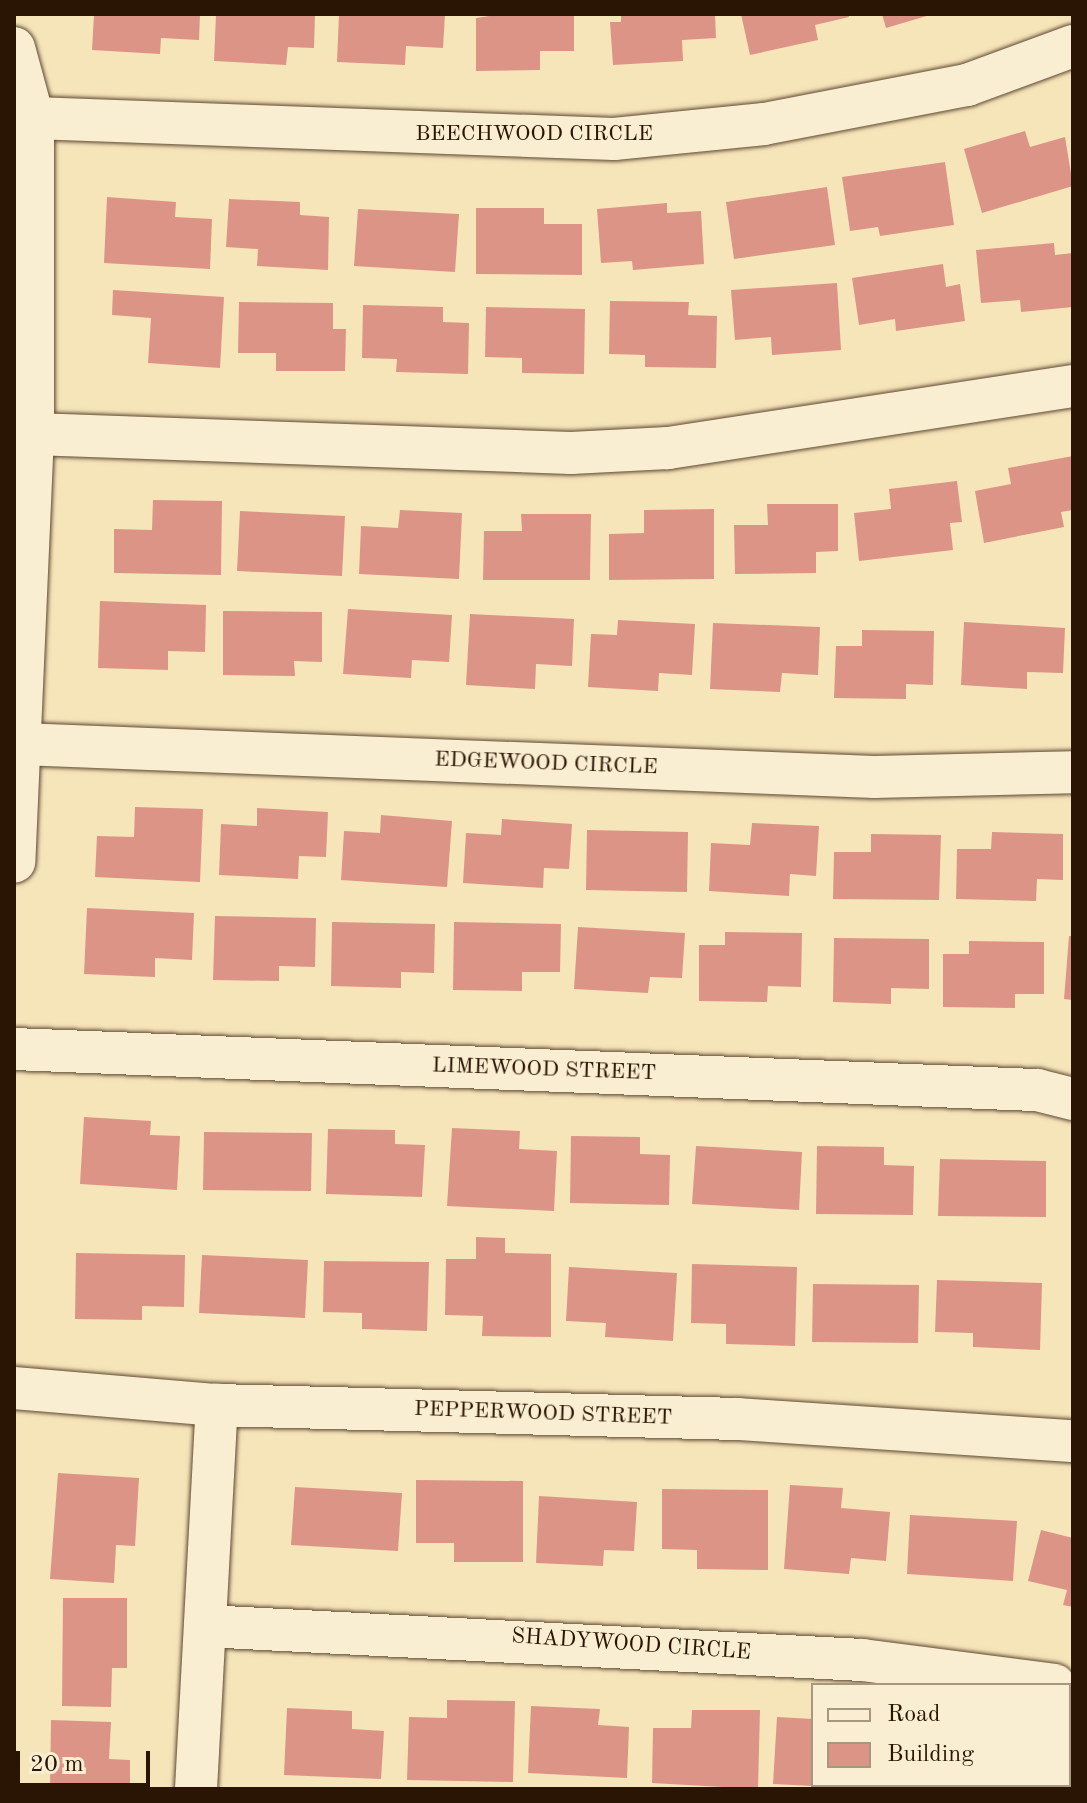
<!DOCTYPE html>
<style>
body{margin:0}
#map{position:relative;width:1087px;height:1803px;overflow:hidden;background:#f7e5ba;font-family:"Old Standard TT",serif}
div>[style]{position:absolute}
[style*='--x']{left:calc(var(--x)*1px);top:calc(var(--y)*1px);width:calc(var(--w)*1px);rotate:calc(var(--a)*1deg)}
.building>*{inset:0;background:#dc9486}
.roads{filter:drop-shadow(0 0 2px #5d4932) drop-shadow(0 0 2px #5d4932)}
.minor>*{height:42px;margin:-21px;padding:0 21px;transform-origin:21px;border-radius:21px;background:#faeed2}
span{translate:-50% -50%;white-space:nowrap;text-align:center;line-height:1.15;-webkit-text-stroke:6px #faeed2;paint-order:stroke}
.street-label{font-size:22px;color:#2a1504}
.frame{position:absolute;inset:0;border:16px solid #2a1504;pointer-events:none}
.legend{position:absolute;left:811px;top:1683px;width:260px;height:104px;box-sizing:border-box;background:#faeed2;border:2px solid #a79780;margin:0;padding:10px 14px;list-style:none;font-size:24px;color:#2a1504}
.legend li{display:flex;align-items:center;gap:16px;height:40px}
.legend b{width:40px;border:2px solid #a79780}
.scale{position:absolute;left:16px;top:1751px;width:134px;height:36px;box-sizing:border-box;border:4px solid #2a1504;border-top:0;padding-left:10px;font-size:24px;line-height:28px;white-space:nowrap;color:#2a1504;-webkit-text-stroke:6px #faeed2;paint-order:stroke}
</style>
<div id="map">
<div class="building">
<i style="clip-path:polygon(94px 14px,200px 14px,199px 40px,161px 38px,160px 54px,92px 50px)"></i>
<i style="clip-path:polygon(216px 14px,315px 14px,314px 48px,288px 47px,286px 65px,214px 61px)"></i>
<i style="clip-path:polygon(339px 14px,445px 14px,443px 48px,406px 46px,405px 65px,337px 62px)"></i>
<i style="clip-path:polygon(503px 14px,574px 14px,574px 51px,540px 51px,540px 70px,476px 71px,476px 18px)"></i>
<i style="clip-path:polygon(621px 14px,715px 14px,716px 38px,682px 40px,683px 61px,613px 65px,610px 22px,621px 22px)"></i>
<i style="clip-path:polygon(741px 14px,848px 14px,849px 17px,815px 25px,818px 40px,750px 55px)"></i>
<i style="clip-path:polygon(882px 14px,930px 14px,930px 15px,886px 28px)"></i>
<i style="clip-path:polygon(1025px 131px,1030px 147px,1065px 137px,1073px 186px,982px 213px,964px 149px)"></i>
<i style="clip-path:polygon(945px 162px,954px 225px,880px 236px,878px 227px,850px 231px,842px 177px)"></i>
<i style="clip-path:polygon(827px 187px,835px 245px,734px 259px,726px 202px)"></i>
<i style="clip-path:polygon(107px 197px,176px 202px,175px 217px,212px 219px,210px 269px,104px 263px)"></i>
<i style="clip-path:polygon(229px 199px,300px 202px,300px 215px,329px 217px,328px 270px,257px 266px,258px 249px,226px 247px)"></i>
<i style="clip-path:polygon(667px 203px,667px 213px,701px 211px,704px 264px,633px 270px,632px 261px,601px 263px,597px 209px)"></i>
<i style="clip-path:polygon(476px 208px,544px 208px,544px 224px,582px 224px,582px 275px,476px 274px)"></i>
<i style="clip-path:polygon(358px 209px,459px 214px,455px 272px,354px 266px)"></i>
<i style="clip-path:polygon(1054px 243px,1055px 255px,1073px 253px,1073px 307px,1021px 312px,1020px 300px,981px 303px,976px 250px)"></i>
<i style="clip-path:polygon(943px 264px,946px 287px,960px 284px,965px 321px,896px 331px,895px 319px,859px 325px,852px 278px)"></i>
<i style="clip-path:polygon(837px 283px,841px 350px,772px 355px,771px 337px,735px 340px,731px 290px)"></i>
<i style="clip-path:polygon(113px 290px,224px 297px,220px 368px,148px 363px,151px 318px,112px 315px)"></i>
<i style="clip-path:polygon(610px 301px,689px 302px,688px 315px,717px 316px,716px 368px,645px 367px,645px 355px,609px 354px)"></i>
<i style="clip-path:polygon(239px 302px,333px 303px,333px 329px,346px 329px,345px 371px,276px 371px,276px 353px,238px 353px)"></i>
<i style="clip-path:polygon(363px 305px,443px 307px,443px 322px,469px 323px,468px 374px,396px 372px,397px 359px,362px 358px)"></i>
<i style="clip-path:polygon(486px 307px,585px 309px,584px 374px,522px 373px,522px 358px,485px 357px)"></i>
<i style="clip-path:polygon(1073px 456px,1073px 510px,1061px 512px,1064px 527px,984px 543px,975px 491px,1011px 484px,1008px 468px)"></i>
<i style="clip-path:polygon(957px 481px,962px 522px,950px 523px,953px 550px,859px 561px,854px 513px,891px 509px,889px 489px)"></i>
<i style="clip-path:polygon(153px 500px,222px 501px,221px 575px,114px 573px,114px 529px,152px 530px)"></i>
<i style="clip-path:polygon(767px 504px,838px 504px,838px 551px,816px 552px,816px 573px,735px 574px,734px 525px,768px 525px)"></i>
<i style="clip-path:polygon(714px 509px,714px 579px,609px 580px,609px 534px,644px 533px,644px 510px)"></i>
<i style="clip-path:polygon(400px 510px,462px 513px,459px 579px,359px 574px,361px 526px,398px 528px)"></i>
<i style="clip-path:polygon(240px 511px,345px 516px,342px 576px,237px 571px)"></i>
<i style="clip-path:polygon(521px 514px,591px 514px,590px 580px,483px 580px,484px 531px,522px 531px)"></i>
<i style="clip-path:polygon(100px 601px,206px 605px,205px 652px,168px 651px,168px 670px,98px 668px)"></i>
<i style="clip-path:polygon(348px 609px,452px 615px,449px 662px,412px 660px,411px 678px,343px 674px)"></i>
<i style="clip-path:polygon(223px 611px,322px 612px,322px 662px,294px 661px,295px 676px,223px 675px)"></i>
<i style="clip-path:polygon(470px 614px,574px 619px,572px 666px,536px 664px,535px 689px,466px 685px)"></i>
<i style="clip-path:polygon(618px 620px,695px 624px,692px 675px,659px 673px,658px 691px,588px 687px,591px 634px,617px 635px)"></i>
<i style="clip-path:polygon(964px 622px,1065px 628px,1063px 673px,1027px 672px,1027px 689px,961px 685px)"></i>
<i style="clip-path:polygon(713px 623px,820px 627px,818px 675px,782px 673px,780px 692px,710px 689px)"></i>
<i style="clip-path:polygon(862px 630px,934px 631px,933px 685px,906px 684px,906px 699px,834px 698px,836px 646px,862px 646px)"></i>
<i style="clip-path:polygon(135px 807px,203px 809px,200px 882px,95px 877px,97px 836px,134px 837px)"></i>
<i style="clip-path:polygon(257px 808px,328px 812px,326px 857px,299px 856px,298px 879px,219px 875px,221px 824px,257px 826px)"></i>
<i style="clip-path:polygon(381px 815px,452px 821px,447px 887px,341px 880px,344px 831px,380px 833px)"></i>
<i style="clip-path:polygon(502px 819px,572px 824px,569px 869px,544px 868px,543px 888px,463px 883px,466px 833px,501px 835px)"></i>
<i style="clip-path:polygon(752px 823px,819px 826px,816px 876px,790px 874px,789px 896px,709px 891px,711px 843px,750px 845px)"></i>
<i style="clip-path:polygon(587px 830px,688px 832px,687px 892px,586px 890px)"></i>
<i style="clip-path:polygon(992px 832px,1063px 834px,1063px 880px,1037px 879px,1036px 901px,956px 899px,957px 849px,991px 849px)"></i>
<i style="clip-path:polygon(871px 834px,941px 835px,939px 900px,833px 899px,834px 852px,871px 852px)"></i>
<i style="clip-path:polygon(87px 908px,194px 913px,192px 960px,155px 958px,155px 977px,84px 974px)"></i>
<i style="clip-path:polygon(215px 916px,316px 918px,315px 967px,279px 966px,279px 981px,213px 980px)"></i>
<i style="clip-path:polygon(332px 922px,435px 924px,434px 973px,401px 972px,401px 988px,331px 986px)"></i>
<i style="clip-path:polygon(454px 922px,561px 924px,560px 972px,522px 972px,522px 991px,453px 990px)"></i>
<i style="clip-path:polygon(578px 927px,685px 933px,682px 978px,650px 977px,648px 993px,574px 989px)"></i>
<i style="clip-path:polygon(725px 932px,802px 933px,801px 987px,768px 986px,767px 1002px,699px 1001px,699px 945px,725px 945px)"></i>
<i style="clip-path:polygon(1069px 936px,1073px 936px,1073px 1000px,1064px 999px)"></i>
<i style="clip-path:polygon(834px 938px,929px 939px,929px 989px,891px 988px,891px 1004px,833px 1002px)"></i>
<i style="clip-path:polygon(969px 941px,1044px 942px,1044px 994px,1015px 994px,1015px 1008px,943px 1007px,943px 954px,969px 954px)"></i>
<i style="clip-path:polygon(84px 1117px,151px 1121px,150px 1135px,180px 1136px,177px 1190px,80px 1184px)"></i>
<i style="clip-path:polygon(452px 1128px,520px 1131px,519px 1149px,557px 1151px,554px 1211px,447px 1206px)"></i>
<i style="clip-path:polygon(328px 1129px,395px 1130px,395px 1144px,425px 1145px,422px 1197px,326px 1194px)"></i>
<i style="clip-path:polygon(204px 1132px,312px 1133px,311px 1191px,203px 1190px)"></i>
<i style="clip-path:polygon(571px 1136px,640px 1137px,640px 1154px,670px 1155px,669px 1205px,570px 1203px)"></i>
<i style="clip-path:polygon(696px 1146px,802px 1152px,799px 1210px,692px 1204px)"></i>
<i style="clip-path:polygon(817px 1146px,884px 1147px,884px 1165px,914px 1166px,913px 1215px,816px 1214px)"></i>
<i style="clip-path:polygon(940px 1159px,1046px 1161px,1046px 1217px,938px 1216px)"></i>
<i style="clip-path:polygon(476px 1237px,505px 1238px,505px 1253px,551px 1254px,551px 1337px,482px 1336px,483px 1316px,445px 1315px,446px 1259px,476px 1259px)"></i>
<i style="clip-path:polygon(76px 1253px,185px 1255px,184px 1307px,142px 1306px,142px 1320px,75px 1319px)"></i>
<i style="clip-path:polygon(202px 1255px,308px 1260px,305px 1318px,199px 1313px)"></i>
<i style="clip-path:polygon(324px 1261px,429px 1262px,427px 1331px,362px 1329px,362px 1313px,323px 1312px)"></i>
<i style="clip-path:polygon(692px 1264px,797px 1267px,795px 1346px,726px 1344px,726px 1324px,691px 1323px)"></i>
<i style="clip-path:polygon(569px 1267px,677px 1273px,673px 1341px,605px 1337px,606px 1323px,566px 1321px)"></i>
<i style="clip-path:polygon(937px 1280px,1042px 1283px,1040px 1350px,973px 1347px,973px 1333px,935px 1332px)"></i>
<i style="clip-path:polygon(813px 1284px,919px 1285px,918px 1343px,812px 1342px)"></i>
<i style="clip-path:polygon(58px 1473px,139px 1478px,135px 1546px,116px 1545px,114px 1583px,50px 1579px)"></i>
<i style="clip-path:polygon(416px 1480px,523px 1481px,523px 1562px,454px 1562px,454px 1543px,416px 1543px)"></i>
<i style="clip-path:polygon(790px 1485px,843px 1488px,841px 1508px,890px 1512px,886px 1561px,851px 1558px,849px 1574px,784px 1569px)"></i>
<i style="clip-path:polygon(295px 1487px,402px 1493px,398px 1551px,291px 1545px)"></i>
<i style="clip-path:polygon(662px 1489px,768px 1490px,768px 1570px,697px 1569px,697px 1550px,662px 1549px)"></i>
<i style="clip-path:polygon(539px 1496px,637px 1502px,634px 1551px,604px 1550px,603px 1566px,536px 1563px)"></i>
<i style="clip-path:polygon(910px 1515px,1017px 1521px,1013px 1581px,907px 1574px)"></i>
<i style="clip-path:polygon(1041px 1530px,1073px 1538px,1073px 1607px,1063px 1605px,1067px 1590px,1028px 1581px)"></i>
<i style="clip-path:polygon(63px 1598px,127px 1598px,127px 1668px,112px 1668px,111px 1707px,62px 1706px)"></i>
<i style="clip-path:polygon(447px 1700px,515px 1701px,513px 1782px,407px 1780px,409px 1717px,447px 1718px)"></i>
<i style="clip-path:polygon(531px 1706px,600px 1709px,598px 1725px,629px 1727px,627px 1778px,528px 1773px)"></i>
<i style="clip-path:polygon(287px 1708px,352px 1711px,352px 1729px,384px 1731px,381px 1779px,284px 1775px)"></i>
<i style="clip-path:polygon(692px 1710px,760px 1710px,758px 1789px,652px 1783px,653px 1728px,691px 1728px)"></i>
<i style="clip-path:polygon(777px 1717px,813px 1719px,813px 1786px,773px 1784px)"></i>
<i style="clip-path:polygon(51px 1720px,111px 1722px,109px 1759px,130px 1760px,130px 1789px,50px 1789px)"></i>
<i style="clip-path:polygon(897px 1785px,1004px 1785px,897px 1789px)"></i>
</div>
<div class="roads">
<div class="minor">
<i style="--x:14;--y:48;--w:73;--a:74.8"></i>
<i style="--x:33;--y:118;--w:316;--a:90"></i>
<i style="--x:33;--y:434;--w:428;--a:92.5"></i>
<i style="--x:33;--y:118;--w:581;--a:2.07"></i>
<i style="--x:614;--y:139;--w:151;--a:-5.7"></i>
<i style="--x:764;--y:124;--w:207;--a:-10.9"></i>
<i style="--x:967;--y:85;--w:113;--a:-20.2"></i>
<i style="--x:33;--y:434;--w:538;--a:2.02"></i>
<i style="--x:571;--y:453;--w:97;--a:-3"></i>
<i style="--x:668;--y:448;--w:410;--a:-8.7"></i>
<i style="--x:20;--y:744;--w:855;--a:2.21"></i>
<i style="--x:874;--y:777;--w:199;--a:-1.4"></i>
<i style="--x:14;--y:1049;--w:1024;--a:2.3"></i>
<i style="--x:1037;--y:1090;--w:37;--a:14"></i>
<i style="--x:14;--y:1388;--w:204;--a:4.8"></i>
<i style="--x:217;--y:1405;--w:521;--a:1.54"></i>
<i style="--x:738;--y:1419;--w:336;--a:3.8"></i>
<i style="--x:205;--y:1626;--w:658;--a:2.96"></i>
<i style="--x:862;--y:1660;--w:194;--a:7.4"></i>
<i style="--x:196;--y:1789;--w:385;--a:-86.9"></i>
</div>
</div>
<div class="street-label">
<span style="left:534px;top:135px">BEECHWOOD CIRCLE</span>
<span style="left:546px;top:764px;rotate:2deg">EDGEWOOD CIRCLE</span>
<span style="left:544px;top:1070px;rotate:2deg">LIMEWOOD STREET</span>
<span style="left:543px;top:1414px;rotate:2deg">PEPPERWOOD STREET</span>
<span style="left:631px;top:1645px;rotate:4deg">SHADYWOOD CIRCLE</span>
</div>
<div class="frame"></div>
<ul class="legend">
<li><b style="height:10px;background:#faeed2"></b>Road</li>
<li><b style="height:22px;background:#dc9486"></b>Building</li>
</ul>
<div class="scale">20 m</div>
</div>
